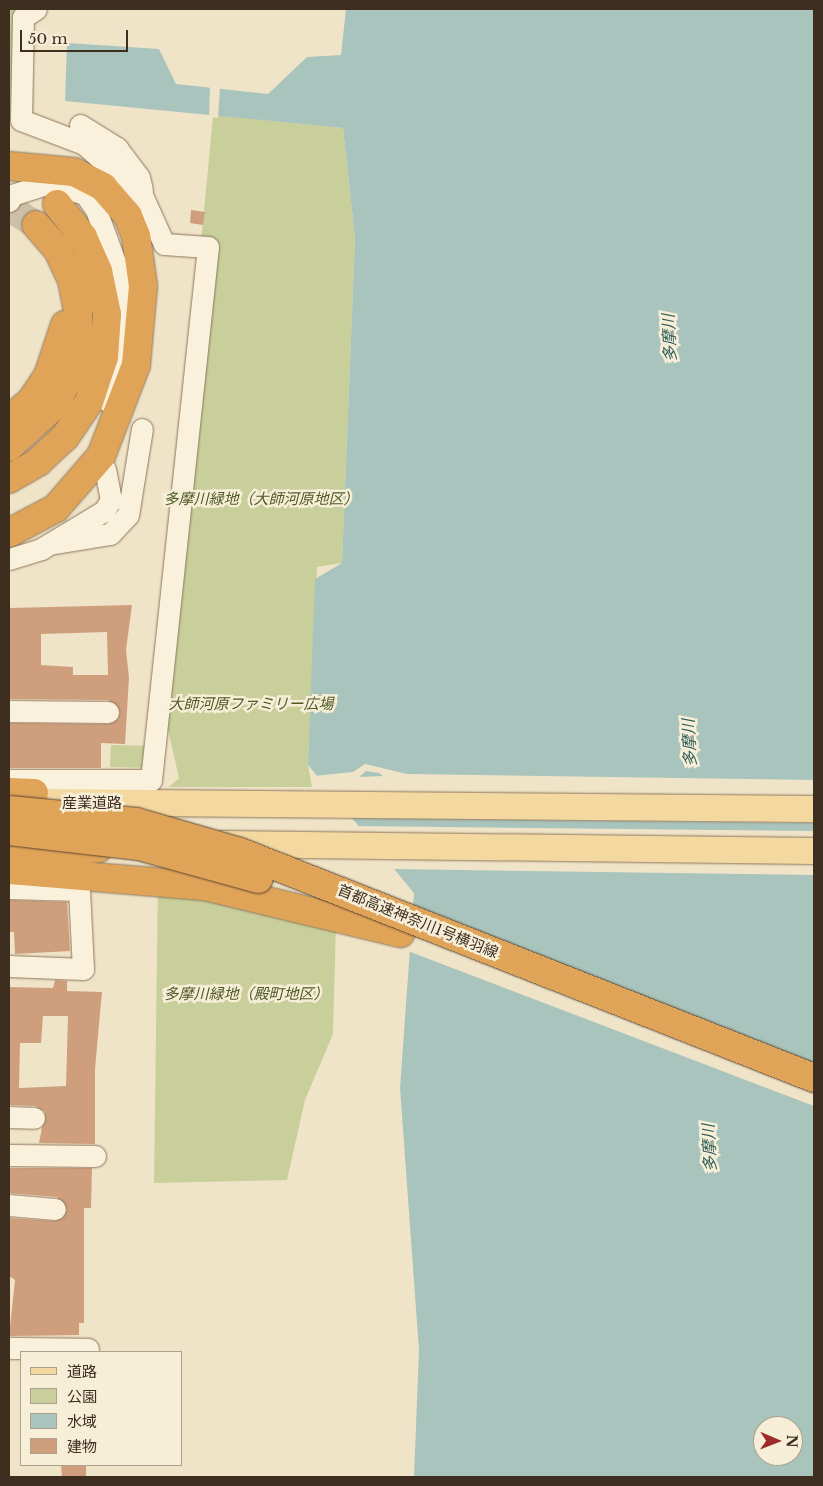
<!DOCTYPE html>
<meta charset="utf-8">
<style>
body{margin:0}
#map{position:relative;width:823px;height:1486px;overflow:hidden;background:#f0e4c8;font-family:"Libre Baskerville","Noto Sans JP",serif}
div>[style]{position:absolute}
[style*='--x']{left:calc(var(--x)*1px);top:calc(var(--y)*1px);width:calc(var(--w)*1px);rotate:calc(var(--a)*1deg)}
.green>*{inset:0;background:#c9cf9b}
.water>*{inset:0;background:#a9c4bc}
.pier>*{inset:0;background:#f0e4c8}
.building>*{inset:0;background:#cf9f7d}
.highway-tunnel>*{height:28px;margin-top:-14px;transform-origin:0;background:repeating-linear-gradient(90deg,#ccc0a6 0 28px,transparent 0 42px)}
.roads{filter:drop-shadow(0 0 1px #8d765c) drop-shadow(0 0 1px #8d765c)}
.minor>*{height:21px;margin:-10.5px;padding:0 10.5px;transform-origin:10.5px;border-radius:10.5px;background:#faf1dc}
.major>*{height:26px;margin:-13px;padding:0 13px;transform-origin:13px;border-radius:13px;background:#f3d9a0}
.highway>*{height:28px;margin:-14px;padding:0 14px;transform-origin:14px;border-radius:14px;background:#e0a458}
.bridges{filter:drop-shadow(0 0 1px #5b4430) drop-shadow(0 0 1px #5b4430)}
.highway-bridge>*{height:28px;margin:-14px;padding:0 14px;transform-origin:14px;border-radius:14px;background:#e0a458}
span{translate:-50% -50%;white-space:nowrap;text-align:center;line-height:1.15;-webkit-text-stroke:5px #f7eed8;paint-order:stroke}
.park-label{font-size:15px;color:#4d5a26;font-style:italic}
.street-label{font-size:15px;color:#3d2e20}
.water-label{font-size:16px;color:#2f5d5a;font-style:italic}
.frame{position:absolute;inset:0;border:10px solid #3d2e20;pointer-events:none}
.legend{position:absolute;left:20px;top:1351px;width:162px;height:115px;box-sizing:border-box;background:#f7eed8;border:1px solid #ada18e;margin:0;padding:6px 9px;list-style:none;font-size:15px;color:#3d2e20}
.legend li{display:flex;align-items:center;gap:10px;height:25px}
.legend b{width:25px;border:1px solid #ada18e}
.north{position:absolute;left:753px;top:1416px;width:50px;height:50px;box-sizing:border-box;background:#f7eed8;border:1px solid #ada18e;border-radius:50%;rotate:91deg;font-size:14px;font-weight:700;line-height:20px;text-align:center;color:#3d2e20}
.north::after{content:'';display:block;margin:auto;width:18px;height:22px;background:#9e2a2b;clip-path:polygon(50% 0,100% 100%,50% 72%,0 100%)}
.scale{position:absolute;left:20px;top:30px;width:108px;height:22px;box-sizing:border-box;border:2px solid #3d2e20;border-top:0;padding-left:6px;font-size:15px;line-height:18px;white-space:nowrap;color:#3d2e20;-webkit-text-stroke:4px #f7eed8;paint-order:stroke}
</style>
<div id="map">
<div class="green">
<i style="clip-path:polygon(9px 9px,15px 9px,11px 121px,9px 121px)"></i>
<i style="clip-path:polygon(213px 115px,343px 128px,355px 238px,342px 563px,317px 567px,308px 765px,312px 787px,169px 787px,179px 778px,159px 691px)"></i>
<i style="clip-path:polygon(111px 745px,159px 746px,157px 768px,110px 767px)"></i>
<i style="clip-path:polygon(158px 879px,336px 925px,333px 1034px,305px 1100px,287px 1180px,154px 1183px)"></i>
</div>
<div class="water">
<i style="clip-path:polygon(evenodd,346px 9px,814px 9px,814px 1477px,414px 1477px,419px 1350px,400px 1088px,414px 893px,308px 765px,315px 579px,342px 563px,355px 238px,343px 128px,65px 101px,67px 43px,159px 49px,176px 84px,268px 94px,307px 57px,341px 55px,346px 9px,763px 1426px,793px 1426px,793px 1456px,763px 1456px,763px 1426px)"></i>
</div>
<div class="pier">
<i style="clip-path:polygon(210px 85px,220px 87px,218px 118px,209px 117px)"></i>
<i style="clip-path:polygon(evenodd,365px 764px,407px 774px,814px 780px,814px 823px,349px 818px,314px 776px,353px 772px,365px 764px,366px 771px,379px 773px,383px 776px,359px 777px,366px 771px)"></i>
<i style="clip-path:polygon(355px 826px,814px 831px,814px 875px,392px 869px)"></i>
<i style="clip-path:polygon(411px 909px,814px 1069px,814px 1106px,408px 951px)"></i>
</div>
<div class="building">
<i style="clip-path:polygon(191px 210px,205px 212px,203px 225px,190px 223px)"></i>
<i style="clip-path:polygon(evenodd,132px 605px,126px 650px,129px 678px,125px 744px,101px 743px,101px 768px,9px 768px,9px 723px,108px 724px,118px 719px,120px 712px,108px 700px,9px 699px,9px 608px,132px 605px,107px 632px,108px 675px,73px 675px,73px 667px,41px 665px,41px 634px,107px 632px)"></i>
<i style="clip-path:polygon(9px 900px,67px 902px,70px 951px,15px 954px,14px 932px,9px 932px)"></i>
<i style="clip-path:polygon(evenodd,55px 980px,67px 981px,67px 991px,102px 992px,95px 1069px,95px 1144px,39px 1143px,45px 1112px,35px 1106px,9px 1105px,9px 987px,53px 988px,55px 980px,43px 1016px,68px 1016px,66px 1086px,19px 1088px,20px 1043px,41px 1043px,43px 1016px)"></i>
<i style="clip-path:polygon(9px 1168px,92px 1168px,91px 1208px,84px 1208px,84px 1323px,79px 1323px,79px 1335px,9px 1336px,15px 1280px,9px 1276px,9px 1218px,54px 1221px,67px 1210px,57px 1197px,9px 1193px)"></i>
<i style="clip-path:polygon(61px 1465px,86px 1465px,86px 1477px,62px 1477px)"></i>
</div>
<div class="highway-tunnel">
<i style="--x:9;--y:208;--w:32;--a:32"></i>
</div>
<div class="roads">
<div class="minor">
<i style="--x:80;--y:125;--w:44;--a:31.9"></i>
<i style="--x:117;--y:148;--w:36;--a:53"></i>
<i style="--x:139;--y:177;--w:13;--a:77"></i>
<i style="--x:9;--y:201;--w:7;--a:-63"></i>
<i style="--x:12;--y:195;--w:39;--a:-18"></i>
<i style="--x:49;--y:183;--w:38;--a:17"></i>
<i style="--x:85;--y:194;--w:19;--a:55"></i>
<i style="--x:96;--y:210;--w:67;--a:69.9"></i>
<i style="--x:119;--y:273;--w:52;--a:83.4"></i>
<i style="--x:125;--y:325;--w:54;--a:98.6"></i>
<i style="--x:117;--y:378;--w:25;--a:111"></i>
<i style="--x:49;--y:544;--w:62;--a:-9.3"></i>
<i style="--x:110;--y:534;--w:26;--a:-47"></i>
<i style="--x:128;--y:515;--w:87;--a:-80.8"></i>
<i style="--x:9;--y:559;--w:34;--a:-17"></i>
<i style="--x:41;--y:549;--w:74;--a:-31.1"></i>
<i style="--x:104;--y:511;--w:13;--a:-58"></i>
<i style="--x:111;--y:500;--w:31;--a:-101"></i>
<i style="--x:9;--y:711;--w:99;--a:0.6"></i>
<i style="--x:9;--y:780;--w:142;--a:0"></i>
<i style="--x:151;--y:780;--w:536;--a:-83.9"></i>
<i style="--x:208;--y:247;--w:44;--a:-176.1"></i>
<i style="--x:164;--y:244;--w:54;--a:-114.2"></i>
<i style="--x:142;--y:195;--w:77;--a:-138.7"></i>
<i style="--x:84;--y:144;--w:67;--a:-159.1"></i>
<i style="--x:21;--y:120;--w:103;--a:-88.9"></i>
<i style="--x:23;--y:17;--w:15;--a:-32"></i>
<i style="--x:9;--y:888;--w:70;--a:1.6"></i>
<i style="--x:79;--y:890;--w:79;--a:87.1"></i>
<i style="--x:83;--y:969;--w:74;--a:-177.7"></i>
<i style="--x:9;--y:1117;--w:25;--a:2"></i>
<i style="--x:9;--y:1155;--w:86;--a:0.7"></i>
<i style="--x:9;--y:1205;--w:46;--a:5"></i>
<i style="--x:9;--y:1348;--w:79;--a:0.7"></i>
</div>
<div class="major">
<i style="--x:40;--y:802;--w:774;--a:0.52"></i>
<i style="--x:223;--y:844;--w:591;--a:0.68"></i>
</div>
<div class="highway">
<i style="--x:9;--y:166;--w:65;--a:5.3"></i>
<i style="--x:74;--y:172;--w:33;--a:27"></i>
<i style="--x:103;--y:187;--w:38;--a:49"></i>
<i style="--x:128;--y:216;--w:22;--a:68"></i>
<i style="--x:136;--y:236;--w:50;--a:82"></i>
<i style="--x:143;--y:286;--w:79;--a:95.1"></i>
<i style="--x:136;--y:365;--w:97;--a:111"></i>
<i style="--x:101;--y:456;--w:69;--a:130.9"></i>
<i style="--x:56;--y:508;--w:53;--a:152"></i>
<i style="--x:9;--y:420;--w:29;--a:-41"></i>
<i style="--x:31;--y:401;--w:30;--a:-56"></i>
<i style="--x:48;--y:376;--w:54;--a:-71.6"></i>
<i style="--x:9;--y:447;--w:62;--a:-42.4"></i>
<i style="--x:55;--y:405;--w:33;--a:-63"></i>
<i style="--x:70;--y:376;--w:31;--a:-75"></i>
<i style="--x:78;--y:346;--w:35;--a:-90"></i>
<i style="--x:78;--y:311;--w:32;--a:-101"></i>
<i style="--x:72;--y:280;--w:33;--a:-115"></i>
<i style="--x:58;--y:250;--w:33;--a:-131"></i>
<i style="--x:9;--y:479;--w:34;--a:-30"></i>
<i style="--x:38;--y:462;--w:37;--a:-43"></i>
<i style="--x:65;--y:437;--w:42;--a:-55.6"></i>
<i style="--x:89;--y:402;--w:47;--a:-71.6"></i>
<i style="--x:104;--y:357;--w:43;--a:-86"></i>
<i style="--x:107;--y:314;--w:44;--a:-101.8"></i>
<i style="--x:98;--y:271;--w:37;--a:-114"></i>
<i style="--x:83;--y:237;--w:42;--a:-128.2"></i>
<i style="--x:9;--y:792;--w:25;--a:2"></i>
<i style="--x:12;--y:856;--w:87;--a:-5.3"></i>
<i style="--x:9;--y:870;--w:196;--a:4.7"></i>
<i style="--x:204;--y:886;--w:202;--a:13.5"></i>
</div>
</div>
<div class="bridges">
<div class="highway-bridge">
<i style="--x:9;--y:810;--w:128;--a:5.4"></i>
<i style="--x:136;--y:822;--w:108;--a:16.1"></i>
<i style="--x:240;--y:852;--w:617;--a:21.49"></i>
<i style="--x:9;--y:831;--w:131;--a:6.6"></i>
<i style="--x:139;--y:846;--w:124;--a:15.4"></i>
</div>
</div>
<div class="park-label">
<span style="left:261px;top:499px">多摩川緑地（大師河原地区）</span>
<span style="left:251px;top:704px">大師河原ファミリー広場</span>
<span style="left:246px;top:994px">多摩川緑地（殿町地区）</span>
</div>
<div class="street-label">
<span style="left:92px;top:803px">産業道路</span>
<span style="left:418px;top:921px;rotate:22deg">首都高速神奈川1号横羽線</span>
</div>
<div class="water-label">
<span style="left:669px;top:338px;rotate:-93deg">多摩川</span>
<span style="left:689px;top:743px;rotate:-93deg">多摩川</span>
<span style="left:709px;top:1148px;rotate:-93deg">多摩川</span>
</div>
<div class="frame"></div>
<ul class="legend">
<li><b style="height:6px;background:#f3d9a0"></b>道路</li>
<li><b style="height:14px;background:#c9cf9b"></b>公園</li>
<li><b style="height:14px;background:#a9c4bc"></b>水域</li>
<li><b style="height:14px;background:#cf9f7d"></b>建物</li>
</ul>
<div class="north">N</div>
<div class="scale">50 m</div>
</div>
